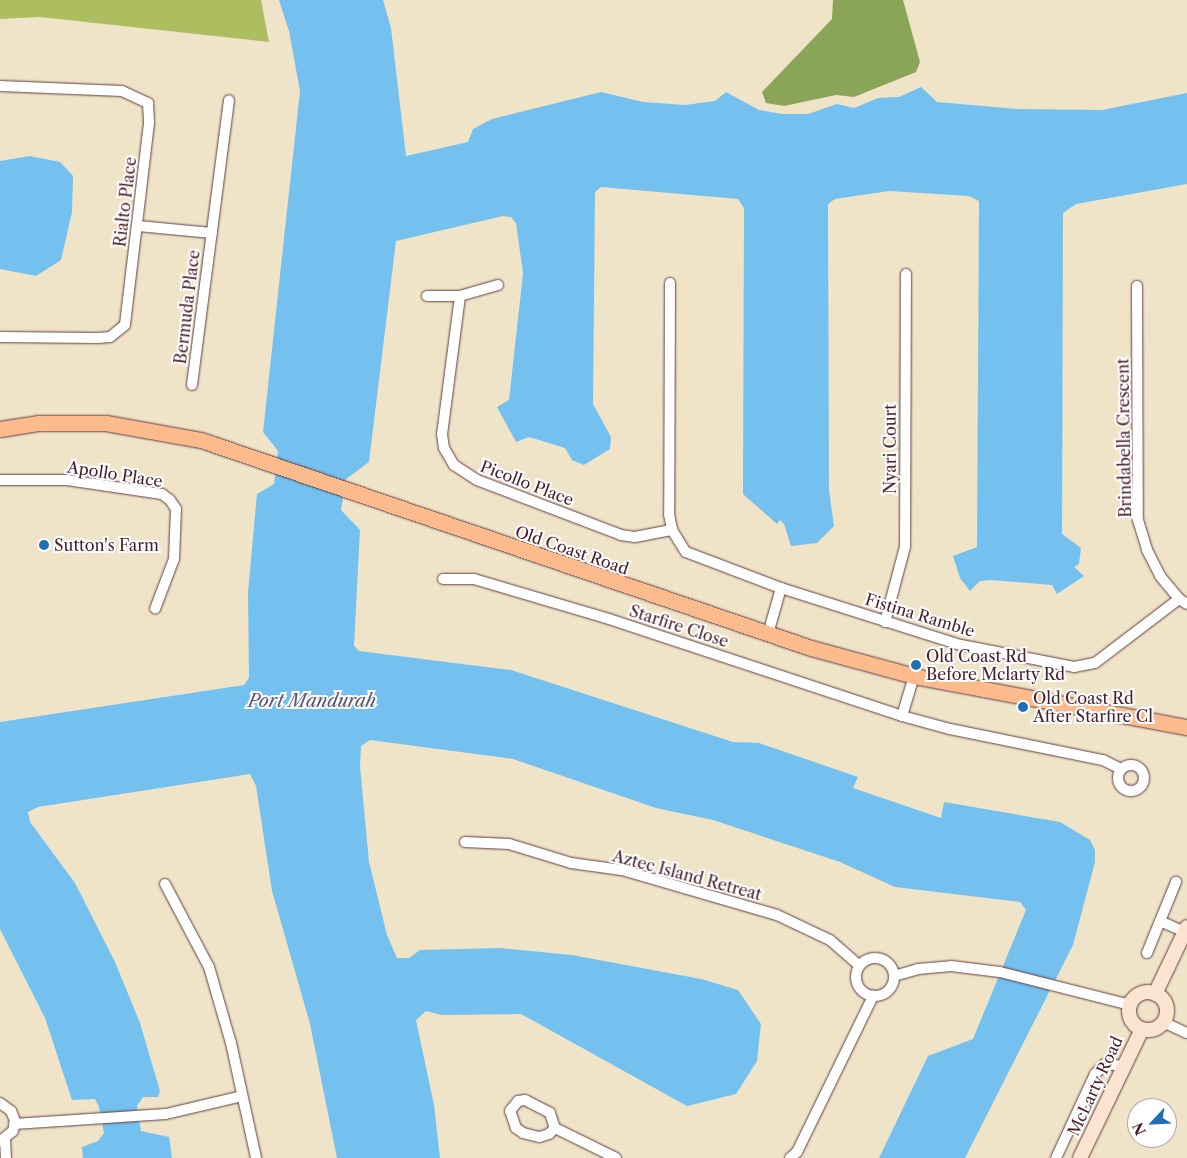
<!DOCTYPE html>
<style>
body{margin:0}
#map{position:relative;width:1187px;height:1158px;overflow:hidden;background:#f0e4c8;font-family:"Libre Caslon Text",serif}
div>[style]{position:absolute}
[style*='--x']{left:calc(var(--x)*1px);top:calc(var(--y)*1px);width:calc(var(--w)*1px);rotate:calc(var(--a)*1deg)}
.green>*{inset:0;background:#adbe61}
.forest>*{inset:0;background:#8aa557}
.water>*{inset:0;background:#74c0ee}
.roads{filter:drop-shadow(0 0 1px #633d43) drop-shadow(0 0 1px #633d43)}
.street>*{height:10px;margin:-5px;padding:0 5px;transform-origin:5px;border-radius:5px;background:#fff}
.street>.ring{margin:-5px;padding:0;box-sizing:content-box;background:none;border:10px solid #fff;border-radius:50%}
.secondary>*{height:14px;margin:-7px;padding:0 7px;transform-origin:7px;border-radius:7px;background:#fde4d1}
.secondary>.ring{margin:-7px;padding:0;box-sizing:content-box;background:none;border:14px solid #fde4d1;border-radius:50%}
.primary>*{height:15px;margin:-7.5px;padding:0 7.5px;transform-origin:7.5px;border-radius:7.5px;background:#fbbb8d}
.dots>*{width:14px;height:14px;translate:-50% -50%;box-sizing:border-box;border:2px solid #fff;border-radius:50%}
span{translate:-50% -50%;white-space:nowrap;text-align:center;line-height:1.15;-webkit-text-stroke:4px #fff;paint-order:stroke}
.street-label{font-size:16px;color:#4a1f2b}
.poi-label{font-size:16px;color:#4a1f2b}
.left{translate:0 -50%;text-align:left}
.water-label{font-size:18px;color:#59576f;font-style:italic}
.north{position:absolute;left:1127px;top:1098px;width:50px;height:50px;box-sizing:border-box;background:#fff;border:1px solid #b7a5aa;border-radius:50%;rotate:245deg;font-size:14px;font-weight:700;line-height:20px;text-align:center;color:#4a1f2b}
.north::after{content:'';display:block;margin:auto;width:18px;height:22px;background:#1f6fb2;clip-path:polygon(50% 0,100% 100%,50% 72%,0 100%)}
</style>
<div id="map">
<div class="green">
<i style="clip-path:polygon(0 0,261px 0,269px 42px,40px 17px,0 19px)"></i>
</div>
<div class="forest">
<i style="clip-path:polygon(833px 0,903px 0,920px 62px,916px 72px,854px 97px,836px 95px,784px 106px,766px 103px,762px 92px,832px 19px)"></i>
</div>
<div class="water">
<i style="clip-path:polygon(279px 0,383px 0,391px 28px,406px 156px,468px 142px,473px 129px,492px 119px,601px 92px,643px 102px,685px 105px,715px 101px,726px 92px,759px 110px,782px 114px,808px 114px,837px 104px,854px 108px,878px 98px,899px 97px,921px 87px,937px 102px,1017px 109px,1102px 110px,1187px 93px,1187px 184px,1076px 204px,1063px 213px,1062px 534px,1081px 548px,1079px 564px,1074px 567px,1084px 576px,1057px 594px,1052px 585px,991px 580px,980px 581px,970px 591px,960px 578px,953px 556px,977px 547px,979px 201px,969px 196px,889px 191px,835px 199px,828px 204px,829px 490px,834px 526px,817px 543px,791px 546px,784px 524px,780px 520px,777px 524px,743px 494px,744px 208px,738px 199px,601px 187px,595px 192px,593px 404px,611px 437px,610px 449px,584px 465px,572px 460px,565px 448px,529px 437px,516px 442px,497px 407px,509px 400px,523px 273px,516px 223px,511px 217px,503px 216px,396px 241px,369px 462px,346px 479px,341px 510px,360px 530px,354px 646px,359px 651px,511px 670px,733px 742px,759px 743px,858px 777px,853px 788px,941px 818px,944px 802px,1060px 822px,1090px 840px,1095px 850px,1095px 862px,1073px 945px,965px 1158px,879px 1158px,928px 1056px,973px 1039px,1026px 910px,1020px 902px,895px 887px,840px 862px,713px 820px,656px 808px,513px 759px,370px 740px,361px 746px,360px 766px,369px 862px,387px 935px,397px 958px,409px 958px,420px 950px,500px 948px,572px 955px,701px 979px,738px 990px,761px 1024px,757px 1061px,736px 1094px,687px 1106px,521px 1014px,442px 1015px,426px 1011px,416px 1020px,434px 1105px,440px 1158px,337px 1158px,310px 1024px,272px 891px,256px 786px,250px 774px,38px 807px,28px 812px,30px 822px,75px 883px,115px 962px,140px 1023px,160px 1091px,158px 1097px,143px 1097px,137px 1106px,141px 1131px,169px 1137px,172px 1158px,83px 1158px,82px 1147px,98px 1141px,104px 1133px,99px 1107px,95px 1099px,72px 1100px,45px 1018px,0 929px,0 722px,244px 685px,249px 678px,248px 592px,257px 494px,274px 484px,278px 451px,263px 432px,300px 91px,289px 31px)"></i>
<i style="clip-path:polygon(30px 156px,60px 162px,73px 176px,72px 212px,61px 260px,36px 276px,0 269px,0 161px)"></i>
</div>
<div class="roads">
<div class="street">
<i style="--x:0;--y:86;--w:122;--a:2.3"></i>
<i style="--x:122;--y:91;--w:29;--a:25"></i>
<i style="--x:148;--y:103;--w:20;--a:87"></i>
<i style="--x:149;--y:123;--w:203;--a:96.8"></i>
<i style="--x:125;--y:325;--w:19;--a:141"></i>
<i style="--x:110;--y:337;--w:13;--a:176"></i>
<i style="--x:97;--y:338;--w:97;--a:-179.4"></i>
<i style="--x:138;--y:226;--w:74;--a:5.4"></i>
<i style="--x:670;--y:283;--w:231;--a:90.2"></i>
<i style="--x:669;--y:514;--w:16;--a:79"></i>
<i style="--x:672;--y:530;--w:26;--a:58"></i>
<i style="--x:686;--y:552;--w:102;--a:20.8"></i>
<i style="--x:781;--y:588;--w:48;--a:105.8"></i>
<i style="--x:498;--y:285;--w:40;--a:164"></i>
<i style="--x:460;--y:296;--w:139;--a:97.4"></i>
<i style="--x:442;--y:434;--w:14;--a:82"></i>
<i style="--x:444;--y:448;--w:20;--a:60"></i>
<i style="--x:454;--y:465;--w:27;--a:33"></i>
<i style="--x:477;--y:480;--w:154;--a:20.9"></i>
<i style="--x:621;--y:535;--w:14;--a:8"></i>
<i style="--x:635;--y:537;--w:38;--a:-11"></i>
<i style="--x:1137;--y:286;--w:234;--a:89.8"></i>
<i style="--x:1138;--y:520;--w:31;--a:73"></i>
<i style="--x:1147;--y:550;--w:29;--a:63"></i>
<i style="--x:1160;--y:576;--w:30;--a:50"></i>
<i style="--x:1179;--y:599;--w:9;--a:32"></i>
<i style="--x:427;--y:296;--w:33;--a:0"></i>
<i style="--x:192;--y:385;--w:287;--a:-82.6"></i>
<i style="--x:0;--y:480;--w:67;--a:0"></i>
<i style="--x:67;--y:480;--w:96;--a:8.4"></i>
<i style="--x:162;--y:494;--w:10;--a:37"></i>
<i style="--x:170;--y:500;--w:11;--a:56"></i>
<i style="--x:176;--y:509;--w:50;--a:92.3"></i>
<i style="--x:174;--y:559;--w:53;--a:110.8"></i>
<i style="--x:443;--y:579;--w:31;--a:0"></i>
<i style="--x:474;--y:579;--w:141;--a:16.5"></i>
<i style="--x:609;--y:619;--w:309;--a:18.3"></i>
<i style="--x:902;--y:716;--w:42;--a:-73.3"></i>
<i style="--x:781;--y:588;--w:189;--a:17.6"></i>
<i style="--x:961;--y:645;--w:115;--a:11"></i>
<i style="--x:1074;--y:667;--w:21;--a:-11"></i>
<i style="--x:1095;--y:663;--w:106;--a:-37.3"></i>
<i style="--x:885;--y:622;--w:78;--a:-75.1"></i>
<i style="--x:905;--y:547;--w:273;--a:-89.8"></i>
<i style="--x:902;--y:716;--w:50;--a:15.2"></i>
<i style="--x:950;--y:729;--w:156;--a:11.5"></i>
<i style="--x:1103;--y:760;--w:20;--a:27"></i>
<i class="ring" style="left:1118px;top:765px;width:16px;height:16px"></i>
<i style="--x:465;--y:842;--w:44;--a:2.6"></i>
<i style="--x:509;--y:844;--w:65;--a:17"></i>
<i style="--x:571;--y:863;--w:51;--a:7.8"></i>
<i style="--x:622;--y:870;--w:161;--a:16.2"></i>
<i style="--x:777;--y:915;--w:59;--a:25.3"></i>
<i style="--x:830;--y:940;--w:38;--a:41"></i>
<i style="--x:165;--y:884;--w:94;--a:62.1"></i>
<i style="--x:209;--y:967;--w:79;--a:73.9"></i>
<i style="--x:231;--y:1043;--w:118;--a:77.7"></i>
<i style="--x:1160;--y:921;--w:27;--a:24"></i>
<i style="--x:1147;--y:953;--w:77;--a:-67.8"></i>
<i class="ring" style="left:856px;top:958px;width:28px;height:28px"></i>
<i style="--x:894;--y:976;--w:25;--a:-16"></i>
<i style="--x:918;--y:969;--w:33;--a:-5"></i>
<i style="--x:951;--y:966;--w:49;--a:7"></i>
<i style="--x:1000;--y:972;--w:134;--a:14.2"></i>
<i style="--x:1163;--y:1022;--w:26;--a:25"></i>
<i style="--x:525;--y:1100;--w:28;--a:27"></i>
<i style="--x:550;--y:1113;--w:16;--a:72"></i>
<i style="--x:555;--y:1128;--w:8;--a:135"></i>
<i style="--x:549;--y:1134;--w:10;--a:163"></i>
<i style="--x:539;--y:1137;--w:16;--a:-166"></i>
<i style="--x:523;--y:1133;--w:9;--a:-144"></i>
<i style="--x:516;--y:1128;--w:18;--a:-109"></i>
<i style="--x:510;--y:1111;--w:13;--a:-51"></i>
<i style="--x:518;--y:1101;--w:7;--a:-8"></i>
<i style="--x:0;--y:1103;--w:14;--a:36"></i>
<i style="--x:11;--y:1111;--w:11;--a:68"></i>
<i style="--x:15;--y:1121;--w:10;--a:101"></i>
<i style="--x:13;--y:1131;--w:16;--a:142"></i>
<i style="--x:14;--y:1124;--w:152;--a:-3.8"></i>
<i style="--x:166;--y:1114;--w:78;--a:-13.3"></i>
<i style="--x:555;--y:1128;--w:68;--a:26.2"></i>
<i style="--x:5;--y:1139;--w:19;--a:87"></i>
<i style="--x:790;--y:1158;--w:9;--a:-41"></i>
<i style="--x:797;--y:1152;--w:174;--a:-64"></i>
<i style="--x:1056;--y:1158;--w:93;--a:-65.1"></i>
<i style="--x:1095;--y:1074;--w:14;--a:-45"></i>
<i style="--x:1105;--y:1064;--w:18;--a:6"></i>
</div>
<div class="secondary">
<i class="ring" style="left:1129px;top:992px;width:24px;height:24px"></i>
<i style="--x:1155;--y:994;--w:74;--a:-64.5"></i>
<i style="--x:1080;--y:1158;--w:143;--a:-64.3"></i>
</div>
<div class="primary">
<i style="--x:0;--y:429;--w:38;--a:-9"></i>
<i style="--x:38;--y:423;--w:68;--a:0"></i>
<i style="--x:106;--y:423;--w:97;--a:10.1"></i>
<i style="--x:201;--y:440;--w:644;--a:18.83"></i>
<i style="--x:811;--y:648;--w:107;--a:15.2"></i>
<i style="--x:914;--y:676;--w:278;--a:10.6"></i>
</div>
</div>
<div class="dots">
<i style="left:44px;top:545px;background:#1f6fb2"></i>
<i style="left:916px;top:665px;background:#1f6fb2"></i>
<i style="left:1023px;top:707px;background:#1f6fb2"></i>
</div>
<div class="street-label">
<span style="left:125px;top:202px;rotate:-83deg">Rialto Place</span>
<span style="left:187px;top:307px;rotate:-83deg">Bermuda Place</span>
<span style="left:1124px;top:438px;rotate:-91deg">Brindabella Crescent</span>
<span style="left:890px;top:449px;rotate:-90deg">Nyari Court</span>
<span style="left:115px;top:474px;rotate:9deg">Apollo Place</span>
<span style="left:527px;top:483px;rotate:21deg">Picollo Place</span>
<span style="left:572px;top:550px;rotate:19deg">Old Coast Road</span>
<span style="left:920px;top:615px;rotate:17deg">Fistina Ramble</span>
<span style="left:679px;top:626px;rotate:18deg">Starfire Close</span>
<span style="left:687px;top:875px;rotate:15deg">Aztec Island Retreat</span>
<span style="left:1095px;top:1086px;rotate:-65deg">McLarty Road</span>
</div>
<div class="poi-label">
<span class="left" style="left:54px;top:545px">Sutton's Farm</span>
<span class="left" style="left:926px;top:665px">Old Coast Rd<br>Before Mclarty Rd</span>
<span class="left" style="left:1033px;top:707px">Old Coast Rd<br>After Starfire Cl</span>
</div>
<div class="water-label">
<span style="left:312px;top:701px">Port Mandurah</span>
</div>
<div class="north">N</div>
</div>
